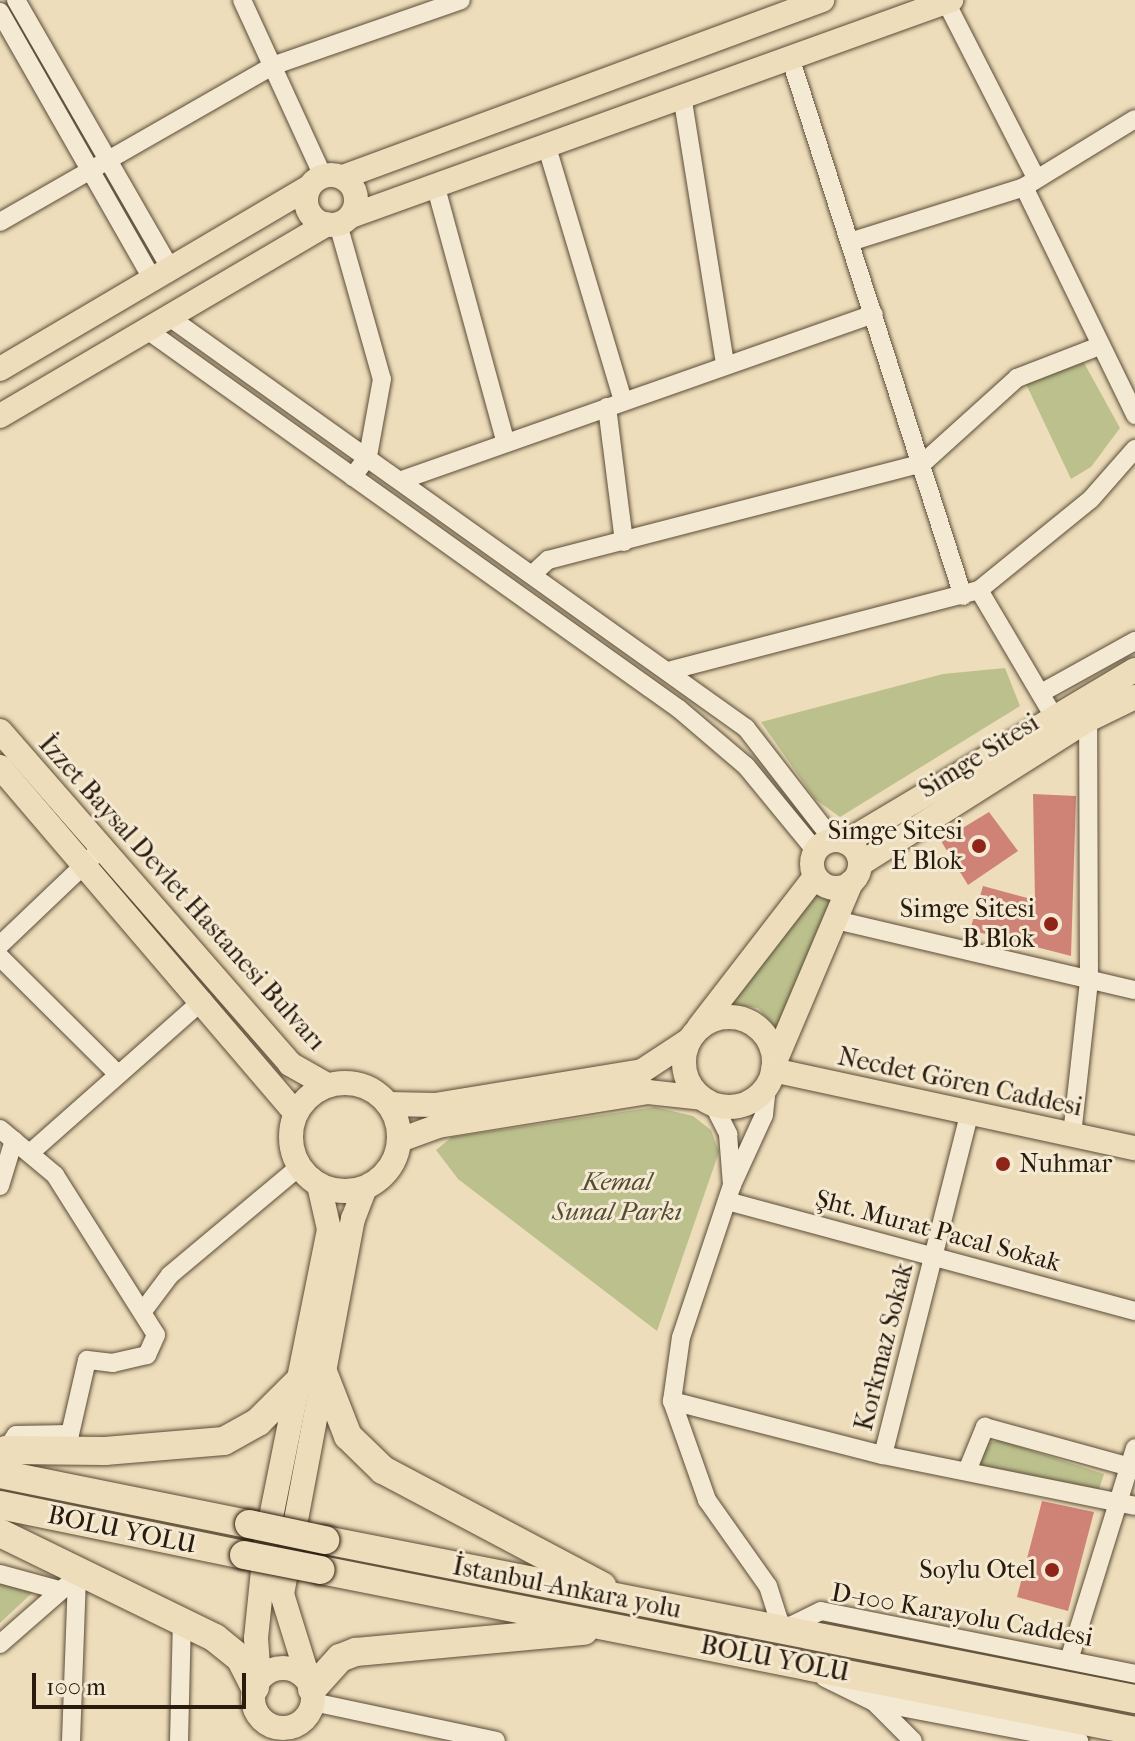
<!DOCTYPE html>
<meta charset="utf-8">
<style>
body{margin:0}
#map{position:relative;width:1135px;height:1741px;overflow:hidden;background:#eeddba;font-family:"IM FELL French Canon",serif}
div>[style]{position:absolute}
[style*='--x']{left:calc(var(--x)*1px);top:calc(var(--y)*1px);width:calc(var(--w)*1px);rotate:calc(var(--a)*1deg)}
.green>*{inset:0;background:#bcc08d}
.building>*{inset:0;background:#cf8377}
.roads{filter:drop-shadow(0 0 2px #5a4c38) drop-shadow(0 0 2px #5a4c38)}
.minor>*{height:18px;margin:-9px;padding:0 9px;transform-origin:9px;border-radius:9px;background:#f4e9d2}
.major>*{height:24px;margin:-12px;padding:0 12px;transform-origin:12px;border-radius:12px;background:#eeddba}
.major>.ring{margin:-12px;padding:0;box-sizing:content-box;background:none;border:24px solid #eeddba;border-radius:50%}
.highway>*{height:28px;margin:-14px;padding:0 14px;transform-origin:14px;border-radius:14px;background:#eeddba}
.bridges{filter:drop-shadow(0 0 2px #291b0d) drop-shadow(0 0 2px #291b0d)}
.highway-bridge>*{height:28px;margin:-14px;padding:0 14px;transform-origin:14px;border-radius:14px;background:#eeddba}
.dots>*{width:22px;height:22px;translate:-50% -50%;box-sizing:border-box;border:4px solid #f4e9d2;border-radius:50%}
span{translate:-50% -50%;white-space:nowrap;text-align:center;line-height:1.15;-webkit-text-stroke:6px #f4e9d2;paint-order:stroke}
.street-label{font-size:26px;color:#291b0d}
.poi-label{font-size:26px;color:#291b0d}
.right{translate:-100% -50%;text-align:right}
.left{translate:0 -50%;text-align:left}
.park-label{font-size:26px;color:#554d33;font-style:italic}
.scale{position:absolute;left:32px;top:1673px;width:214px;height:36px;box-sizing:border-box;border:4px solid #291b0d;border-top:0;padding-left:10px;font-size:24px;line-height:28px;white-space:nowrap;color:#291b0d;-webkit-text-stroke:6px #f4e9d2;paint-order:stroke}
</style>
<div id="map">
<div class="green">
<i style="clip-path:polygon(1083px 361px,1120px 428px,1091px 467px,1071px 479px,1026px 384px)"></i>
<i style="clip-path:polygon(1005px 668px,1020px 706px,840px 817px,815px 799px,761px 722px,943px 674px)"></i>
<i style="clip-path:polygon(815px 890px,833px 897px,782px 1035px,758px 1008px,723px 1003px)"></i>
<i style="clip-path:polygon(655px 1107px,693px 1116px,711px 1130px,719px 1152px,657px 1331px,458px 1179px,436px 1150px,452px 1137px)"></i>
<i style="clip-path:polygon(999px 1440px,1104px 1474px,1099px 1489px,976px 1464px,984px 1444px)"></i>
<i style="clip-path:polygon(0 1580px,33px 1592px,0 1623px)"></i>
</div>
<div class="building">
<i style="clip-path:polygon(1033px 794px,1076px 796px,1071px 956px,970px 930px,983px 886px,1035px 900px)"></i>
<i style="clip-path:polygon(989px 812px,1018px 851px,968px 885px,941px 841px)"></i>
<i style="clip-path:polygon(1042px 1501px,1094px 1512px,1068px 1611px,1017px 1597px)"></i>
</div>
<div class="roads">
<div class="minor">
<i style="--x:16;--y:0;--w:309;--a:60.1"></i>
<i style="--x:242;--y:0;--w:194;--a:65.3"></i>
<i style="--x:946;--y:2;--w:198;--a:62.9"></i>
<i style="--x:0;--y:12;--w:306;--a:60.3"></i>
<i style="--x:790;--y:57;--w:566;--a:72.21"></i>
<i style="--x:682;--y:95;--w:272;--a:80.9"></i>
<i style="--x:546;--y:144;--w:268;--a:73.3"></i>
<i style="--x:435;--y:184;--w:265;--a:74.7"></i>
<i style="--x:1024;--y:187;--w:254;--a:64"></i>
<i style="--x:0;--y:222;--w:314;--a:-29.8"></i>
<i style="--x:272;--y:66;--w:200;--a:-19.2"></i>
<i style="--x:338;--y:224;--w:161;--a:74.2"></i>
<i style="--x:382;--y:379;--w:78;--a:100.3"></i>
<i style="--x:368;--y:456;--w:26;--a:126"></i>
<i style="--x:850;--y:242;--w:182;--a:-17.5"></i>
<i style="--x:1024;--y:187;--w:130;--a:-31.5"></i>
<i style="--x:172;--y:319;--w:705;--a:35.47"></i>
<i style="--x:746;--y:728;--w:142;--a:52.2"></i>
<i style="--x:150;--y:332;--w:650;--a:35.48"></i>
<i style="--x:679;--y:709;--w:88;--a:40.4"></i>
<i style="--x:746;--y:766;--w:109;--a:50.6"></i>
<i style="--x:607;--y:407;--w:136;--a:82.8"></i>
<i style="--x:402;--y:480;--w:500;--a:-19.38"></i>
<i style="--x:535;--y:572;--w:18;--a:-43"></i>
<i style="--x:548;--y:560;--w:387;--a:-14.5"></i>
<i style="--x:923;--y:463;--w:127;--a:-42.1"></i>
<i style="--x:1017;--y:378;--w:86;--a:-21.2"></i>
<i style="--x:979;--y:590;--w:145;--a:59.4"></i>
<i style="--x:672;--y:670;--w:317;--a:-14.6"></i>
<i style="--x:979;--y:590;--w:144;--a:-39.1"></i>
<i style="--x:1091;--y:499;--w:67;--a:-48.7"></i>
<i style="--x:1041;--y:693;--w:107;--a:-29"></i>
<i style="--x:836;--y:920;--w:307;--a:13.2"></i>
<i style="--x:0;--y:945;--w:142;--a:-43.6"></i>
<i style="--x:0;--y:957;--w:165;--a:44.8"></i>
<i style="--x:767;--y:1086;--w:29;--a:96"></i>
<i style="--x:764;--y:1115;--w:77;--a:114.6"></i>
<i style="--x:732;--y:1185;--w:160;--a:108.5"></i>
<i style="--x:681;--y:1337;--w:65;--a:98"></i>
<i style="--x:672;--y:1401;--w:105;--a:70.5"></i>
<i style="--x:707;--y:1500;--w:105;--a:54.7"></i>
<i style="--x:768;--y:1586;--w:46;--a:72.3"></i>
<i style="--x:782;--y:1630;--w:43;--a:-26"></i>
<i style="--x:821;--y:1611;--w:320;--a:11.3"></i>
<i style="--x:713;--y:1104;--w:34;--a:63"></i>
<i style="--x:728;--y:1134;--w:51;--a:85.5"></i>
<i style="--x:0;--y:1129;--w:72;--a:39.9"></i>
<i style="--x:55;--y:1175;--w:189;--a:57.7"></i>
<i style="--x:156;--y:1335;--w:22;--a:114"></i>
<i style="--x:147;--y:1355;--w:35;--a:167"></i>
<i style="--x:113;--y:1363;--w:26;--a:-173"></i>
<i style="--x:87;--y:1360;--w:76;--a:102.9"></i>
<i style="--x:70;--y:1434;--w:54;--a:178.9"></i>
<i style="--x:16;--y:1435;--w:18;--a:124"></i>
<i style="--x:1072;--y:1135;--w:156;--a:-83.7"></i>
<i style="--x:1089;--y:980;--w:260;--a:-90.2"></i>
<i style="--x:30;--y:1153;--w:231;--a:-41.5"></i>
<i style="--x:0;--y:1186;--w:48;--a:-73.1"></i>
<i style="--x:727;--y:1201;--w:423;--a:15.1"></i>
<i style="--x:143;--y:1311;--w:45;--a:-53.1"></i>
<i style="--x:170;--y:1275;--w:168;--a:-39.9"></i>
<i style="--x:672;--y:1401;--w:218;--a:14.4"></i>
<i style="--x:883;--y:1455;--w:257;--a:11.4"></i>
<i style="--x:883;--y:1455;--w:354;--a:-75.8"></i>
<i style="--x:967;--y:1471;--w:48;--a:-67.8"></i>
<i style="--x:985;--y:1427;--w:150;--a:15.4"></i>
<i style="--x:0;--y:1574;--w:61;--a:15.2"></i>
<i style="--x:0;--y:1644;--w:108;--a:-41.2"></i>
<i style="--x:1069;--y:1660;--w:222;--a:-72.7"></i>
<i style="--x:825;--y:1678;--w:55;--a:26.1"></i>
<i style="--x:874;--y:1702;--w:209;--a:10.8"></i>
<i style="--x:313;--y:1702;--w:187;--a:12"></i>
<i style="--x:874;--y:1702;--w:55;--a:45"></i>
<i style="--x:71;--y:1741;--w:160;--a:-87.9"></i>
<i style="--x:179;--y:1741;--w:120;--a:-88.6"></i>
</div>
<div class="major">
<i class="ring" style="left:306px;top:175px;width:26px;height:26px"></i>
<i style="--x:343;--y:177;--w:511;--a:-20.28"></i>
<i style="--x:351;--y:216;--w:638;--a:-19.8"></i>
<i style="--x:0;--y:369;--w:359;--a:-30.5"></i>
<i style="--x:0;--y:416;--w:379;--a:-30.4"></i>
<i style="--x:0;--y:731;--w:442;--a:48.9"></i>
<i style="--x:290;--y:1064;--w:43;--a:29.6"></i>
<i style="--x:0;--y:767;--w:455;--a:49.5"></i>
<i class="ring" style="left:812px;top:840px;width:24px;height:24px"></i>
<i style="--x:846;--y:842;--w:336;--a:-30.8"></i>
<i style="--x:860;--y:864;--w:270;--a:-32.3"></i>
<i style="--x:1088;--y:720;--w:52;--a:-26.1"></i>
<i class="ring" style="left:684px;top:1017px;width:66px;height:66px"></i>
<i style="--x:699;--y:1027;--w:190;--a:-52.3"></i>
<i style="--x:774;--y:1064;--w:197;--a:-67"></i>
<i style="--x:773;--y:1070;--w:370;--a:12.2"></i>
<i class="ring" style="left:291px;top:1083px;width:84px;height:84px"></i>
<i style="--x:389;--y:1104;--w:46;--a:1.2"></i>
<i style="--x:435;--y:1105;--w:210;--a:-9.3"></i>
<i style="--x:642;--y:1071;--w:56;--a:-33.4"></i>
<i style="--x:400;--y:1140;--w:40;--a:-20.2"></i>
<i style="--x:438;--y:1126;--w:213;--a:-9.2"></i>
<i style="--x:648;--y:1092;--w:54;--a:6.3"></i>
<i class="ring" style="left:253px;top:1668px;width:36px;height:36px"></i>
<i style="--x:259;--y:1680;--w:42;--a:-94.1"></i>
<i style="--x:256;--y:1638;--w:97;--a:-84.1"></i>
<i style="--x:266;--y:1542;--w:319;--a:-78.6"></i>
<i style="--x:329;--y:1229;--w:45;--a:-102.8"></i>
<i style="--x:310;--y:1684;--w:94;--a:-107.3"></i>
<i style="--x:282;--y:1594;--w:382;--a:-79.3"></i>
<i style="--x:353;--y:1219;--w:33;--a:-69"></i>
</div>
<div class="highway">
<i style="--x:323;--y:1372;--w:69;--a:68.7"></i>
<i style="--x:348;--y:1436;--w:49;--a:44.2"></i>
<i style="--x:383;--y:1470;--w:248;--a:27.9"></i>
<i style="--x:0;--y:1458;--w:10;--a:-53"></i>
<i style="--x:6;--y:1450;--w:99;--a:0.6"></i>
<i style="--x:105;--y:1451;--w:119;--a:-4.8"></i>
<i style="--x:224;--y:1441;--w:39;--a:-29"></i>
<i style="--x:258;--y:1422;--w:59;--a:-45"></i>
<i style="--x:0;--y:1474;--w:254;--a:11.4"></i>
<i style="--x:0;--y:1505;--w:249;--a:11.6"></i>
<i style="--x:0;--y:1533;--w:239;--a:26"></i>
<i style="--x:215;--y:1638;--w:32;--a:39"></i>
<i style="--x:240;--y:1658;--w:33;--a:63"></i>
<i style="--x:325;--y:1540;--w:825;--a:11.11"></i>
<i style="--x:321;--y:1570;--w:830;--a:11.19"></i>
<i style="--x:312;--y:1689;--w:42;--a:-47.9"></i>
<i style="--x:340;--y:1658;--w:17;--a:-21"></i>
<i style="--x:356;--y:1652;--w:229;--a:-5.3"></i>
</div>
</div>
<div class="bridges">
<div class="highway-bridge">
<i style="--x:249;--y:1524;--w:78;--a:11.9"></i>
<i style="--x:244;--y:1555;--w:78;--a:11"></i>
</div>
</div>
<div class="dots">
<i style="left:979px;top:846px;background:#8f2418"></i>
<i style="left:1051px;top:924px;background:#8f2418"></i>
<i style="left:1003px;top:1164px;background:#8f2418"></i>
<i style="left:1052px;top:1570px;background:#8f2418"></i>
</div>
<div class="street-label">
<span style="left:979px;top:756px;rotate:-32deg">Simge Sitesi</span>
<span style="left:182px;top:893px;rotate:48deg">İzzet Baysal Devlet Hastanesi Bulvarı</span>
<span style="left:960px;top:1082px;rotate:12deg">Necdet Gören Caddesi</span>
<span style="left:938px;top:1231px;rotate:15deg">Şht. Murat Pacal Sokak</span>
<span style="left:884px;top:1347px;rotate:-76deg">Korkmaz Sokak</span>
<span style="left:122px;top:1530px;rotate:12deg">BOLU YOLU</span>
<span style="left:567px;top:1588px;rotate:11deg">İstanbul-Ankara yolu</span>
<span style="left:962px;top:1615px;rotate:10deg">D-100 Karayolu Caddesi</span>
<span style="left:775px;top:1659px;rotate:11deg">BOLU YOLU</span>
</div>
<div class="poi-label">
<span class="right" style="left:963px;top:846px">Simge Sitesi<br>E Blok</span>
<span class="right" style="left:1035px;top:924px">Simge Sitesi<br>B Blok</span>
<span class="left" style="left:1019px;top:1164px">Nuhmar</span>
<span class="right" style="left:1036px;top:1570px">Soylu Otel</span>
</div>
<div class="park-label">
<span style="left:617px;top:1197px">Kemal<br>Sunal Parkı</span>
</div>
<div class="scale">100 m</div>
</div>
